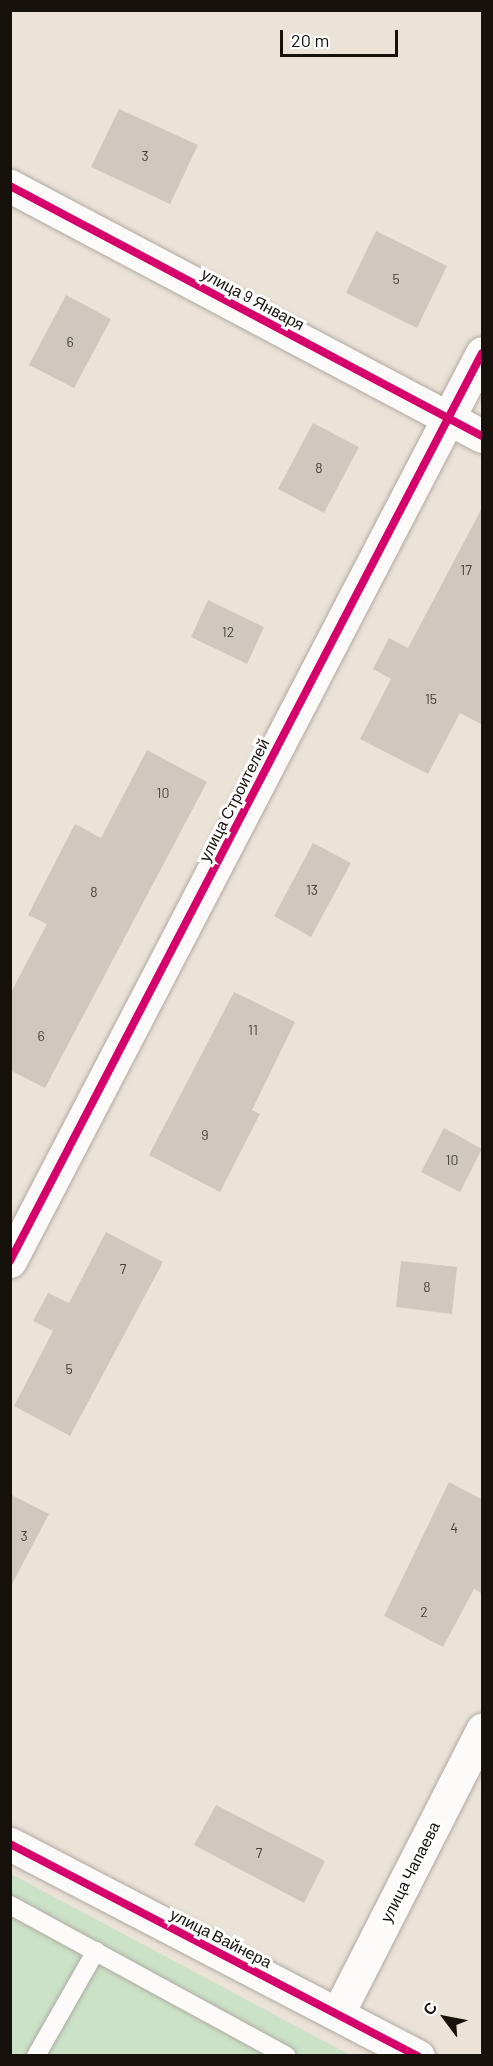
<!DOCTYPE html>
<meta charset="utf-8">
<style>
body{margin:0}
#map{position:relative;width:493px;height:2066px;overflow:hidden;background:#ece3d8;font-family:Barlow,sans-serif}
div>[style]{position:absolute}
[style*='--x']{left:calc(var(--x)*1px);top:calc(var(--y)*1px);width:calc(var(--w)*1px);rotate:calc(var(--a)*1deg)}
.green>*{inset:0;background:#cbe2c7}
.building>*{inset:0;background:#cfc8bf}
.roads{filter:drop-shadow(0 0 2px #b1aaa2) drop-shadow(0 0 2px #b1aaa2)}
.lane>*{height:18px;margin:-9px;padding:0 9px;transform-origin:9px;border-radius:9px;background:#fcfbf9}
.street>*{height:33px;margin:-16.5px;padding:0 16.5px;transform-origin:16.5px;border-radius:16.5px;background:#fcfbf9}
.cycleway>*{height:8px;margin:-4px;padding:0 4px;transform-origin:4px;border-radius:4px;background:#d6006c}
span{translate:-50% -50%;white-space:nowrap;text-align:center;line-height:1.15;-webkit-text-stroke:6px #fff;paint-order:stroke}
.number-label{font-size:14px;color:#443f37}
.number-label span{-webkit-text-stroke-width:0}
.street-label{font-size:16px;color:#16110a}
.frame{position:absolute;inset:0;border:12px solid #16110a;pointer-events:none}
.north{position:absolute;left:415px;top:1988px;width:60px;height:60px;-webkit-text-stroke:4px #fff;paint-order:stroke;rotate:302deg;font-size:16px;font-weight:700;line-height:24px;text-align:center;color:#16110a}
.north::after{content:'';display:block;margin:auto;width:21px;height:27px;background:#16110a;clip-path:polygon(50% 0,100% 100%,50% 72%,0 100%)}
.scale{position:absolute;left:280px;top:30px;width:118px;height:27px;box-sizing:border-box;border:3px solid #16110a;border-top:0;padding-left:8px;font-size:18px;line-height:21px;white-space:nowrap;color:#16110a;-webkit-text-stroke:4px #fff;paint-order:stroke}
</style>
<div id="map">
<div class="green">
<i style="clip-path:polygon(11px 1874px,350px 2055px,11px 2055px)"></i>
</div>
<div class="building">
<i style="clip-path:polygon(119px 109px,198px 145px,170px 204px,91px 167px)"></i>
<i style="clip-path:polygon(376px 231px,447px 266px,417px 328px,346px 293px)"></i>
<i style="clip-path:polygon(66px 295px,111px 319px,74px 388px,29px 365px)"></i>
<i style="clip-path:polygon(313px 423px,359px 447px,324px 513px,278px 489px)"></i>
<i style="clip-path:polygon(483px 506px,483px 725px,460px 713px,428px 774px,360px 739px,391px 679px,373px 669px,389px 638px,408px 648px)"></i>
<i style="clip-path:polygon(208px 600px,264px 627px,247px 664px,191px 637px)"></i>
<i style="clip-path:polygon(147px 750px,207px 782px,45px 1088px,10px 1070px,10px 994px,47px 924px,28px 915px,75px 824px,101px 838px)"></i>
<i style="clip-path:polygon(313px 843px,351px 863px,311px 937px,274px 916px)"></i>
<i style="clip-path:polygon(234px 992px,295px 1022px,252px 1110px,260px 1114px,220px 1192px,149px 1155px)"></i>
<i style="clip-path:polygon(444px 1128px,482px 1149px,460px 1192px,421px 1172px)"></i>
<i style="clip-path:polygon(106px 1232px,163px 1262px,70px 1436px,14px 1406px,53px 1331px,33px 1321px,48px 1293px,69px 1303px)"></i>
<i style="clip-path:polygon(401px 1261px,457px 1267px,452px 1314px,396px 1307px)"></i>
<i style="clip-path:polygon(449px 1482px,483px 1500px,483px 1594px,474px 1589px,443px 1647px,384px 1616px)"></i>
<i style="clip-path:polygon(10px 1494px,49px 1514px,10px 1588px)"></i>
<i style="clip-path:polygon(216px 1805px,325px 1861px,304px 1903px,194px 1845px)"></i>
</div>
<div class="roads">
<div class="lane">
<i style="--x:10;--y:1905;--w:315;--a:28.6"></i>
<i style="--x:36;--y:2056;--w:121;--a:-60.3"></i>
</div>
<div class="street">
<i style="--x:10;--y:186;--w:534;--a:27.91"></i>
<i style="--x:10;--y:1261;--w:1023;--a:-62.53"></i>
<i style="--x:10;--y:1844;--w:460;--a:27.5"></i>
<i style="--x:338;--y:2013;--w:318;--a:-63"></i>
</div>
</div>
<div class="cycleway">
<i style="--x:10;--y:186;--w:534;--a:27.91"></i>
<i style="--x:10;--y:1261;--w:1023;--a:-62.53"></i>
<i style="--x:10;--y:1844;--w:460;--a:27.5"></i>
</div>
<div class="number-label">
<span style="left:145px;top:156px">3</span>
<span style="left:396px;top:279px">5</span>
<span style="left:70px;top:342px">6</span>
<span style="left:319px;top:468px">8</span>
<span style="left:466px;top:570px">17</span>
<span style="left:228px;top:632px">12</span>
<span style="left:431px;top:699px">15</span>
<span style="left:163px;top:793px">10</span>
<span style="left:312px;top:890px">13</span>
<span style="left:94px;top:892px">8</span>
<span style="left:253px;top:1030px">11</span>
<span style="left:41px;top:1036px">6</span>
<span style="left:205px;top:1135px">9</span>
<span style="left:452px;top:1160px">10</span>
<span style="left:123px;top:1269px">7</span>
<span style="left:427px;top:1287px">8</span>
<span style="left:69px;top:1369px">5</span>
<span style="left:454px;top:1528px">4</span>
<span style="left:24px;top:1536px">3</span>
<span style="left:424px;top:1612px">2</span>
<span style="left:259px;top:1853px">7</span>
</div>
<div class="street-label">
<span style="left:253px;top:299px;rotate:28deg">улица 9 Января</span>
<span style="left:234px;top:800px;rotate:-63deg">улица Строителей</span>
<span style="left:410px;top:1872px;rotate:-63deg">улица Чапаева</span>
<span style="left:221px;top:1938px;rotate:27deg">улица Вайнера</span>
</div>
<div class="frame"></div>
<div class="north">С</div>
<div class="scale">20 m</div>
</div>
